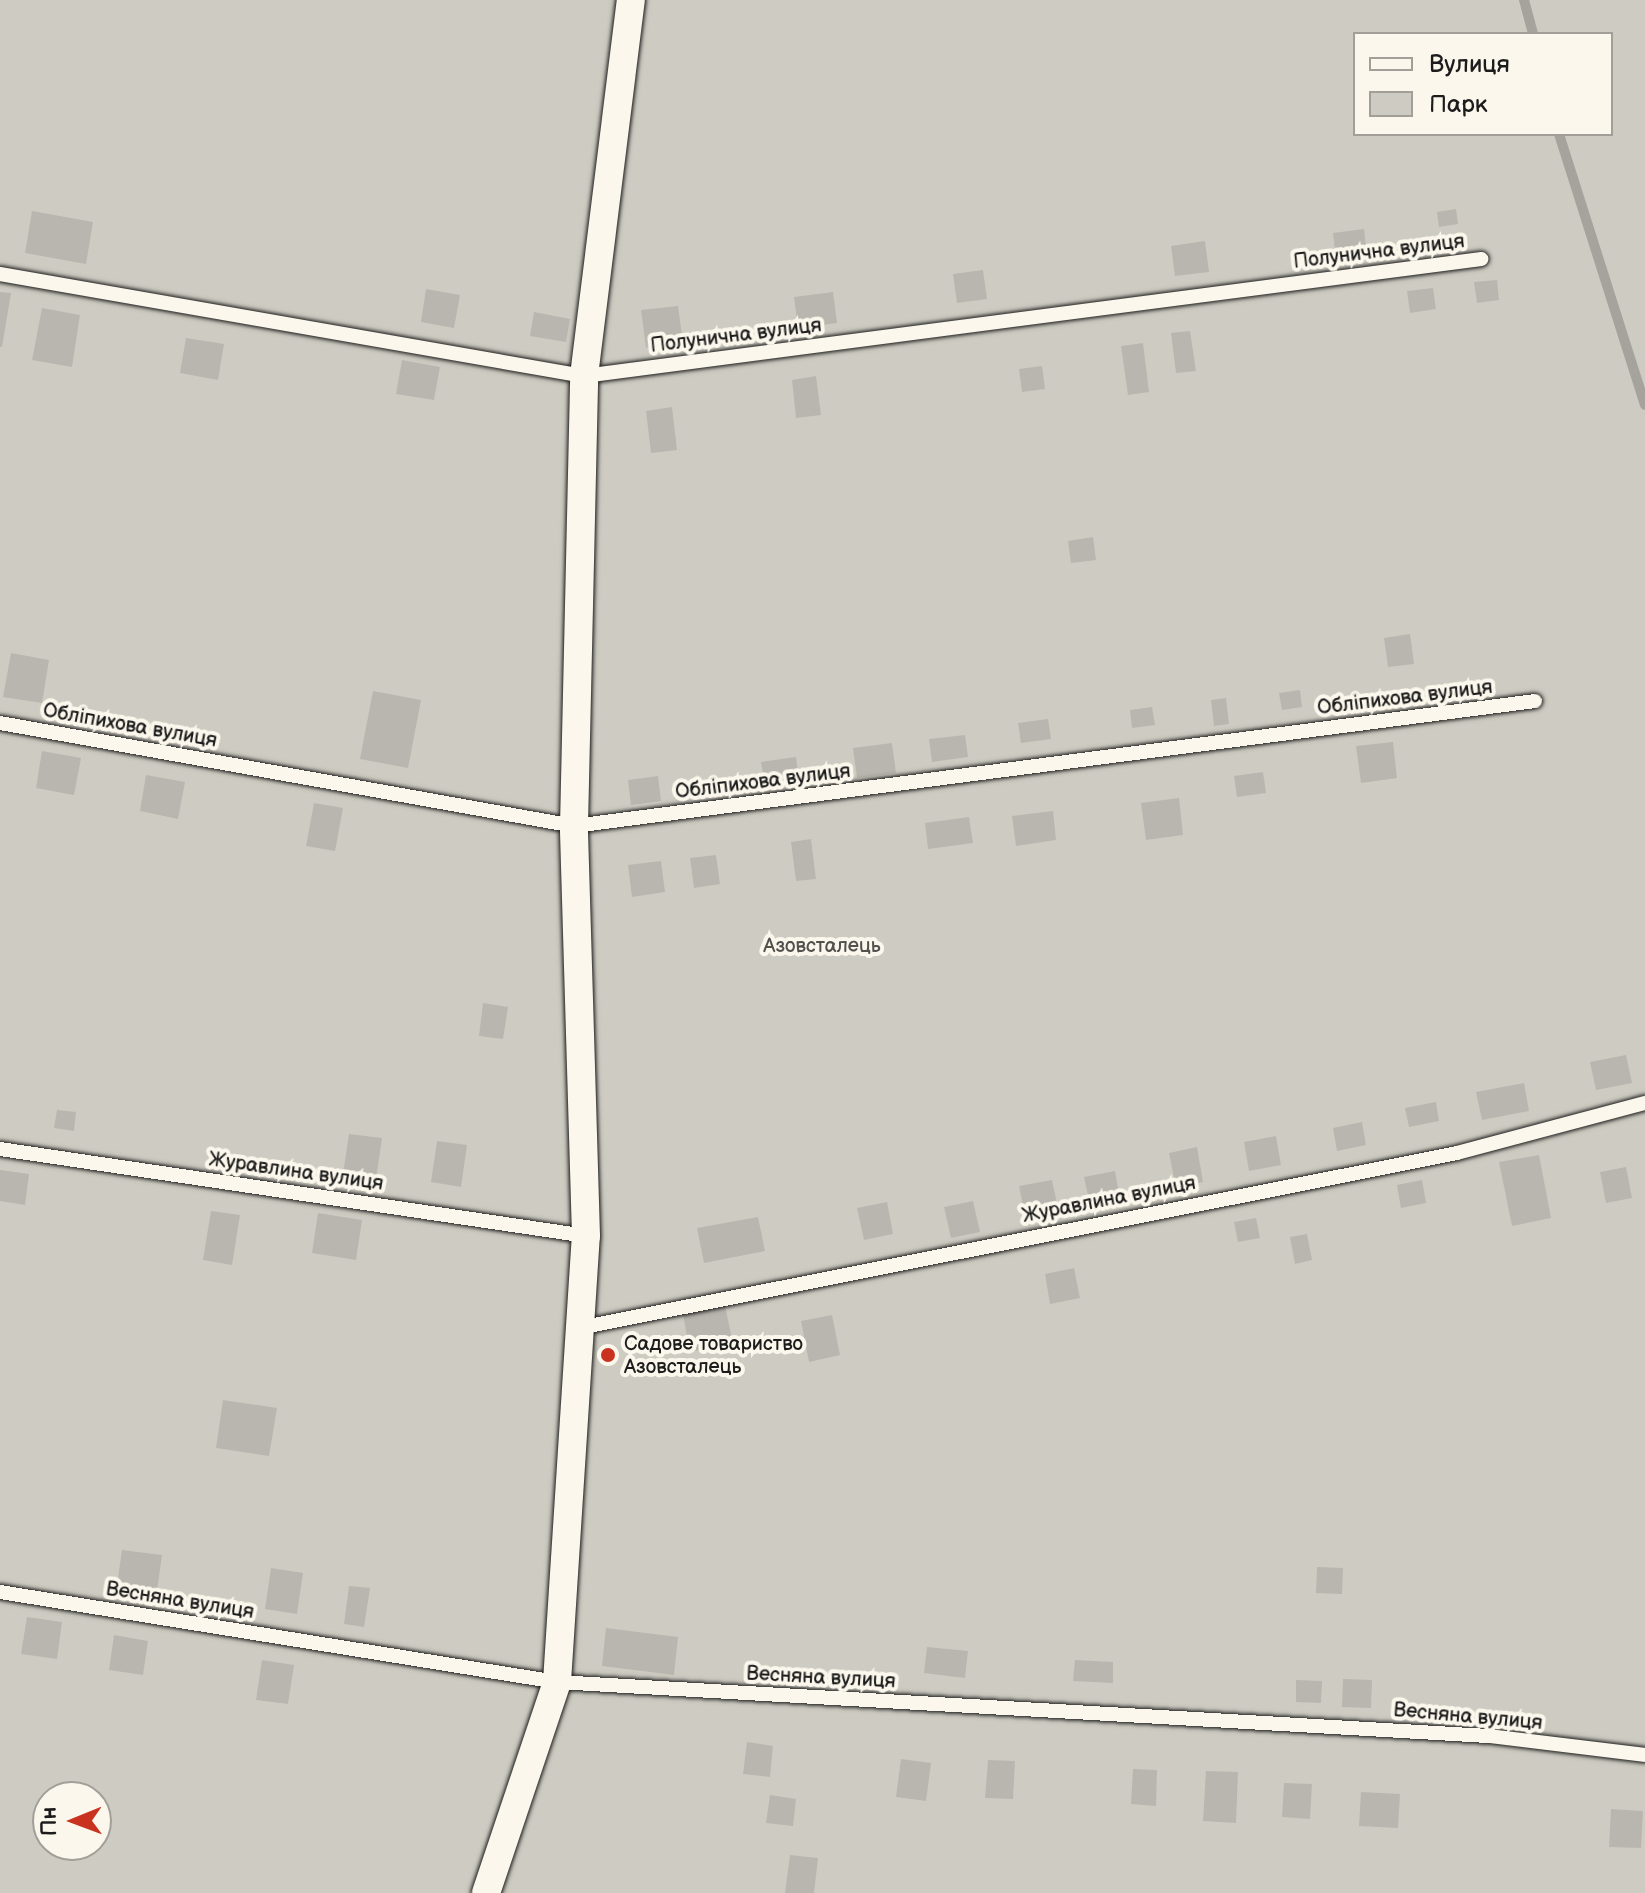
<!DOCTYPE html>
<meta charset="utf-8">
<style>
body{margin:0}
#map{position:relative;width:1645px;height:1893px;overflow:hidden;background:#eeeadf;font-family:"Balsamiq Sans",sans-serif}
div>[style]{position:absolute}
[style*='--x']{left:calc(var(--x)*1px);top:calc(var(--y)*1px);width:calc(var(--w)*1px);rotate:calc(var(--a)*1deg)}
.green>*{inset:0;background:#ceccc2}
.stream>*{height:10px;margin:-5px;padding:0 5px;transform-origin:5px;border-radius:5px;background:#a6a39d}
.building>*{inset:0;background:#b9b6af}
.roads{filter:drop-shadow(0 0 2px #1c1c1c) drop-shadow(0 0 2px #1c1c1c)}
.service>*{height:14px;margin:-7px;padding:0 7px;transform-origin:7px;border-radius:7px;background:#fbf7ec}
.minor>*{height:28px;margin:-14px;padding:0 14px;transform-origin:14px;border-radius:14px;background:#fbf7ec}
.dots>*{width:22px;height:22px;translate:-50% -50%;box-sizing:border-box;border:4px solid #fbf7ec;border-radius:50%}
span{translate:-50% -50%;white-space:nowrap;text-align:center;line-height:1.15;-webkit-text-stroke:8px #fbf7ec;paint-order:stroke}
.street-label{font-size:20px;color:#1c1c1c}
.park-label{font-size:20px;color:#51514e}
.poi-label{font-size:20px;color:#1c1c1c}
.left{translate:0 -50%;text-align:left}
.legend{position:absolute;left:1353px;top:32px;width:260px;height:104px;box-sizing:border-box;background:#fbf7ec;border:2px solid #a29f99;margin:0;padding:10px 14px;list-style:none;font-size:24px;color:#1c1c1c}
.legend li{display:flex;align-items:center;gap:16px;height:40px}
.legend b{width:40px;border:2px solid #a29f99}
.north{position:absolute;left:32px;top:1781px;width:80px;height:80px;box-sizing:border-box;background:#fbf7ec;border:2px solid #a29f99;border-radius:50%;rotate:269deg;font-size:22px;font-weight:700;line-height:32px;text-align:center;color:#1c1c1c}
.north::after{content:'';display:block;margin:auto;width:28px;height:36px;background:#c8321e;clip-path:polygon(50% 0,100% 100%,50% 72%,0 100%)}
</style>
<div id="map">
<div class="green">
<i style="clip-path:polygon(evenodd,0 0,1645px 0,1645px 1893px,0 1893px,0 0,1355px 34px,1611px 34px,1611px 134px,1355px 134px,1355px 34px,0 0,48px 1797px,96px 1797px,96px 1845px,48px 1845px,48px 1797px)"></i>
</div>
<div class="stream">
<i style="--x:1524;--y:0;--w:35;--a:75"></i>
<i style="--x:1559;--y:134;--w:284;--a:72.4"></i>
</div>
<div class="building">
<i style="clip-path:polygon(1456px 209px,1458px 224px,1439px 227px,1437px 212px)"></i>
<i style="clip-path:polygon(32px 211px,93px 222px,86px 264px,25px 253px)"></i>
<i style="clip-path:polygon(1364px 229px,1366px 247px,1335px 251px,1333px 233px)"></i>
<i style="clip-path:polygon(1205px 241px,1209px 272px,1175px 276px,1171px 246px)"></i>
<i style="clip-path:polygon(983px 270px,987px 299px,957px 303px,953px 274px)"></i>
<i style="clip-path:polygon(1497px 280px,1499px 300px,1477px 303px,1474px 282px)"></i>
<i style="clip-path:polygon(1433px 288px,1436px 309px,1410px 313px,1407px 291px)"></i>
<i style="clip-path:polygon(426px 289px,460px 295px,454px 328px,421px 322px)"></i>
<i style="clip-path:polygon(0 292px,11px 293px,2px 347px,0 347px)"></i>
<i style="clip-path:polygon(833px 292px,837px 323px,798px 328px,794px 297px)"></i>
<i style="clip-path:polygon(678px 306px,683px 343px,646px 348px,641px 310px)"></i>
<i style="clip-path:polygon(42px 308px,80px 315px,72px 367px,32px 360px)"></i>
<i style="clip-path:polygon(534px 312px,570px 319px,566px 342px,530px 336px)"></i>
<i style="clip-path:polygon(1190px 331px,1196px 371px,1176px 373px,1171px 333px)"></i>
<i style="clip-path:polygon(186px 338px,224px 344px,218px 380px,180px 373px)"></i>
<i style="clip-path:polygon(1143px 343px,1149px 392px,1128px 395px,1121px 346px)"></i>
<i style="clip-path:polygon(402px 360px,440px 367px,434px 400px,396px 394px)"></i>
<i style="clip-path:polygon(1042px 366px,1045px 389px,1022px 392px,1019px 369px)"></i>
<i style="clip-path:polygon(816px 376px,821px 415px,796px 418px,792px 380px)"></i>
<i style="clip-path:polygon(672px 407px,677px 450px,651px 453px,646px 411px)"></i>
<i style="clip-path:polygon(1093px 537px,1096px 560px,1071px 563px,1068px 541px)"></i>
<i style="clip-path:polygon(1410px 634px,1414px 664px,1388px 667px,1384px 638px)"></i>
<i style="clip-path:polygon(11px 653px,49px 660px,42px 703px,3px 697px)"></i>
<i style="clip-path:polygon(1300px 690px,1302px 707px,1282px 710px,1279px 693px)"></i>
<i style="clip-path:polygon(373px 691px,421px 700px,408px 768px,360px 759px)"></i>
<i style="clip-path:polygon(1226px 698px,1229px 724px,1214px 726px,1211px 700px)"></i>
<i style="clip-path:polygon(1152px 707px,1155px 725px,1132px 728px,1130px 710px)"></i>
<i style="clip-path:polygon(1048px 719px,1051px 739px,1021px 743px,1018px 723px)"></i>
<i style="clip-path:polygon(965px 735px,968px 757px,932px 762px,929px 739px)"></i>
<i style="clip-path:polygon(1393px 742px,1397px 778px,1361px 783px,1356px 746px)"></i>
<i style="clip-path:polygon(892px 743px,896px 773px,857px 778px,853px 748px)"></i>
<i style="clip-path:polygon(42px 751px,81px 758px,74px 795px,36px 788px)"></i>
<i style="clip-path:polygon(796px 757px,799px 781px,765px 785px,761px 762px)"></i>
<i style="clip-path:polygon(1263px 772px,1266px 793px,1237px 797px,1234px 776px)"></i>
<i style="clip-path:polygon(146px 775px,185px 782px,178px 819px,140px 811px)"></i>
<i style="clip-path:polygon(658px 776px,661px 801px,631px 805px,628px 780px)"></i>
<i style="clip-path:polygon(1179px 798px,1183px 835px,1146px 840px,1141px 803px)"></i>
<i style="clip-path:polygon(314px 803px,343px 808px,335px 851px,306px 846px)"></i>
<i style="clip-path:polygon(1053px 811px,1056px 840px,1016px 846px,1012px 816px)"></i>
<i style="clip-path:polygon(969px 817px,973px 843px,928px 849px,925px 823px)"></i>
<i style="clip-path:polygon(811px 839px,816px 879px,796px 881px,791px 842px)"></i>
<i style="clip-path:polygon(716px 855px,720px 884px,694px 888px,690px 858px)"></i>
<i style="clip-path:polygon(661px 861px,665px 892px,632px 897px,628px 865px)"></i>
<i style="clip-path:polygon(483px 1003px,508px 1007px,503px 1039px,479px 1036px)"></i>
<i style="clip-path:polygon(1626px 1055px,1632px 1083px,1596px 1090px,1590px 1062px)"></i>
<i style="clip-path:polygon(1524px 1083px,1529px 1111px,1482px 1120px,1476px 1092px)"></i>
<i style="clip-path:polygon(1436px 1102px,1439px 1121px,1409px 1127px,1405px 1108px)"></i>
<i style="clip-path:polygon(57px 1110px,76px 1112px,74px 1131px,54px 1128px)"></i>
<i style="clip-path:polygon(1362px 1122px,1366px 1145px,1337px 1151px,1333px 1128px)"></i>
<i style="clip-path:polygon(349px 1134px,382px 1138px,376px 1179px,343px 1174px)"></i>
<i style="clip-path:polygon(1276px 1136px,1281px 1165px,1249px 1171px,1244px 1142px)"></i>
<i style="clip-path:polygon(437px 1141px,467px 1145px,461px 1187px,431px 1182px)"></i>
<i style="clip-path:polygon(1197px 1147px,1203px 1182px,1176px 1188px,1169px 1153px)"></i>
<i style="clip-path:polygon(1539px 1155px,1551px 1218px,1512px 1226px,1499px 1162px)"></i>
<i style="clip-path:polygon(1626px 1167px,1632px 1198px,1606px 1203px,1600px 1172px)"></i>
<i style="clip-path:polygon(0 1170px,29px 1174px,25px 1205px,0 1201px)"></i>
<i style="clip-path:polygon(1115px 1171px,1119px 1194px,1089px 1200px,1084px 1177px)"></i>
<i style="clip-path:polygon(1052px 1180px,1058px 1209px,1025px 1215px,1019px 1186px)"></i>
<i style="clip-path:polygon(1422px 1180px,1426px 1203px,1401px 1208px,1397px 1185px)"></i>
<i style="clip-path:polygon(973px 1201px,980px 1232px,951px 1238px,944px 1207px)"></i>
<i style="clip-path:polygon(887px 1202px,893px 1234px,864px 1240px,857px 1208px)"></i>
<i style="clip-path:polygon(211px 1211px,240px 1215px,232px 1265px,203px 1260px)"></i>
<i style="clip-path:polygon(318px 1213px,362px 1220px,356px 1260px,312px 1253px)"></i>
<i style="clip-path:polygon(758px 1217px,765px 1251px,704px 1263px,697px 1228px)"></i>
<i style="clip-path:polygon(1256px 1218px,1260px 1238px,1238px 1242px,1234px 1222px)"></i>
<i style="clip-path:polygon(1307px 1234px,1312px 1260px,1295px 1264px,1290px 1237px)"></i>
<i style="clip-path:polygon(1074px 1268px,1080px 1298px,1050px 1304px,1045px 1274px)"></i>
<i style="clip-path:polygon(725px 1306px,733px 1344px,690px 1352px,683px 1314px)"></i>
<i style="clip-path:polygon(832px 1315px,840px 1355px,809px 1362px,801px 1321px)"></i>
<i style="clip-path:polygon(223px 1400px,277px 1408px,269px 1456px,216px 1448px)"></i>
<i style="clip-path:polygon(122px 1550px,162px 1555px,156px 1598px,116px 1592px)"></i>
<i style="clip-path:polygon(1317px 1567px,1343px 1568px,1342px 1594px,1316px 1593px)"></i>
<i style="clip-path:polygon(271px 1568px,303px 1573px,297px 1614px,265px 1609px)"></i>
<i style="clip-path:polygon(349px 1586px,370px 1588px,364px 1627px,344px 1624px)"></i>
<i style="clip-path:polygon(27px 1617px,62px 1622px,57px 1659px,21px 1654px)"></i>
<i style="clip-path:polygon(606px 1628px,678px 1637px,674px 1675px,602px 1666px)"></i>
<i style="clip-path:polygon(114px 1635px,148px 1641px,143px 1675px,109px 1670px)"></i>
<i style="clip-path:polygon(927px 1647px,968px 1651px,965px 1678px,924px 1673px)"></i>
<i style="clip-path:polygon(262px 1660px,294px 1665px,288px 1704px,256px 1700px)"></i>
<i style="clip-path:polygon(1075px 1660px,1113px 1662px,1113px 1683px,1073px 1681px)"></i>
<i style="clip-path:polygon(1343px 1679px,1372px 1680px,1371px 1708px,1342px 1707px)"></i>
<i style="clip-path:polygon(1296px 1680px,1322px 1681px,1321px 1703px,1296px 1702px)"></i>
<i style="clip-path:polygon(747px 1742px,773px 1746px,770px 1777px,743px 1774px)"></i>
<i style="clip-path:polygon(901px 1759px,931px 1763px,926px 1801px,896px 1797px)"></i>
<i style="clip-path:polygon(988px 1760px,1015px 1761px,1013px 1799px,985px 1798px)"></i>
<i style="clip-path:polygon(1133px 1769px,1157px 1770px,1156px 1806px,1131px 1804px)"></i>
<i style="clip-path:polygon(1206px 1771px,1238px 1772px,1236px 1823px,1203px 1821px)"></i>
<i style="clip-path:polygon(1284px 1783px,1312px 1784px,1310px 1819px,1282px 1817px)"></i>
<i style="clip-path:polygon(1361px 1792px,1400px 1794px,1398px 1828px,1359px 1826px)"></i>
<i style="clip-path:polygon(770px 1795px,796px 1799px,793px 1826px,766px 1823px)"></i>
<i style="clip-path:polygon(1611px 1809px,1643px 1811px,1641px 1848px,1609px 1847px)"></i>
<i style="clip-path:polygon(790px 1855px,818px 1858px,814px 1893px,785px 1893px)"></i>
</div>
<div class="roads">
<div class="service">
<i style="--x:0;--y:274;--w:593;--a:9.91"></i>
<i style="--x:584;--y:376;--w:905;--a:-7.43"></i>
<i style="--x:0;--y:723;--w:583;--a:10.17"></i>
<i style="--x:574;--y:826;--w:969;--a:-7.41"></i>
<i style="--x:0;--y:1149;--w:592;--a:8.44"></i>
<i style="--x:579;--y:1328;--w:895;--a:-11.27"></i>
<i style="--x:1457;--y:1153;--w:195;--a:-14.9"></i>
<i style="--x:0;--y:1592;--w:564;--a:9.18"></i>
<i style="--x:557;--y:1682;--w:934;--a:3.32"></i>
<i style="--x:1489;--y:1736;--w:157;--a:6.9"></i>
</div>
<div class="minor">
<i style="--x:486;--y:1893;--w:223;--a:-71.4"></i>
<i style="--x:557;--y:1682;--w:447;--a:-86.3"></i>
<i style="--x:586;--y:1236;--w:410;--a:-91.7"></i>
<i style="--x:574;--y:826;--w:450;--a:-88.7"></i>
<i style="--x:584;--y:376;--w:379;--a:-82.9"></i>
</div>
</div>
<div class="dots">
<i style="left:608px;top:1355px;background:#c8321e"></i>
</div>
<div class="street-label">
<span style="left:1379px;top:252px;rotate:-7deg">Полунична вулиця</span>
<span style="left:736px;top:336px;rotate:-7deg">Полунична вулиця</span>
<span style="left:1405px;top:698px;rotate:-7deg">Обліпихова вулиця</span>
<span style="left:130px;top:726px;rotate:10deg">Обліпихова вулиця</span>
<span style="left:763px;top:782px;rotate:-7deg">Обліпихова вулиця</span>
<span style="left:296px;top:1172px;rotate:8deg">Журавлина вулиця</span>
<span style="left:1109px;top:1200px;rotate:-11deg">Журавлина вулиця</span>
<span style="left:180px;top:1601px;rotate:9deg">Весняна вулиця</span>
<span style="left:821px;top:1678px;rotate:3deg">Весняна вулиця</span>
<span style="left:1468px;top:1717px;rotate:5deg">Весняна вулиця</span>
</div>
<div class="park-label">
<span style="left:822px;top:946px">Азовсталець</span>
</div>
<div class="poi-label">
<span class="left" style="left:624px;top:1356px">Садове товариство<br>Азовсталець</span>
</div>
<ul class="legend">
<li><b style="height:10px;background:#fbf7ec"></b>Вулиця</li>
<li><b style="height:22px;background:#ceccc2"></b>Парк</li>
</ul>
<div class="north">Пн</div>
</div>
